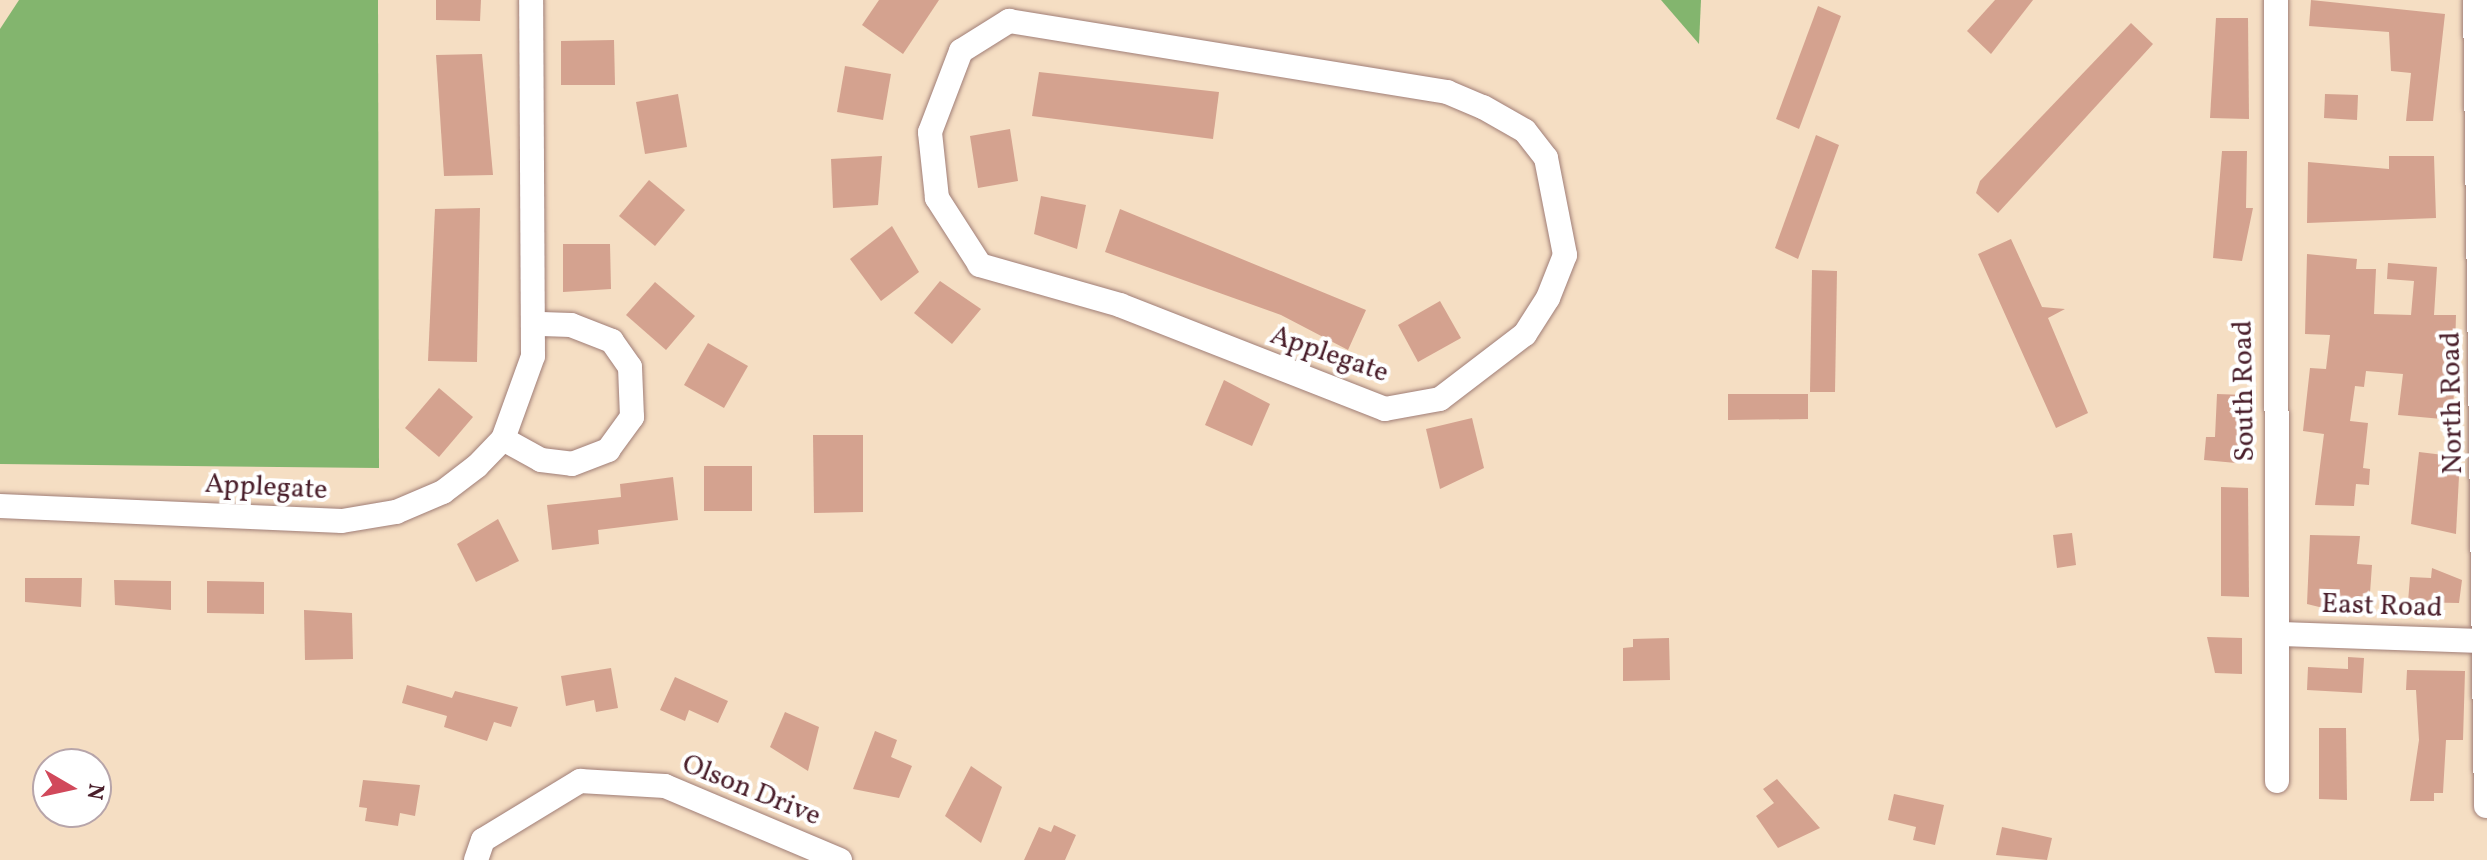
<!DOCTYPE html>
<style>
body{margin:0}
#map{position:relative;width:2487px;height:860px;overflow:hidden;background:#f5dec3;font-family:Vollkorn,serif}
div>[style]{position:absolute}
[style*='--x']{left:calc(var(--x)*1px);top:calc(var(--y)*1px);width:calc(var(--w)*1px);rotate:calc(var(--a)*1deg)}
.forest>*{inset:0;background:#83b56e}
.building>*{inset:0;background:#d4a28f}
.roads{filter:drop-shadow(0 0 2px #a07e77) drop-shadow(0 0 2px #a07e77)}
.minor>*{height:24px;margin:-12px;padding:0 12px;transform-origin:12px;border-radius:12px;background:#fff}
span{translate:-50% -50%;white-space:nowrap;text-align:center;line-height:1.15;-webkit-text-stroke:8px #fff;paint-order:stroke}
.street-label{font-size:28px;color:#4a1f2b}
.north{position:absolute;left:32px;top:748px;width:80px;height:80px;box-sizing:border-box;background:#fff;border:2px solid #b7a5aa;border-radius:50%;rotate:99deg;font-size:22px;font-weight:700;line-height:32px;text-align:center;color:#4a1f2b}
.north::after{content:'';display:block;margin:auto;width:28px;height:36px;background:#d1495b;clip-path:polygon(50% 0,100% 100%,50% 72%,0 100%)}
</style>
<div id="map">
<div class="forest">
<i style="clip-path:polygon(19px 0,378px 0,379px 468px,0 464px,0 29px)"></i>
<i style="clip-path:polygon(1662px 0,1701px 0,1699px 44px,1661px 0)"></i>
</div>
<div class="building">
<i style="clip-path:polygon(436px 0,481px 0,480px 21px,436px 20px)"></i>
<i style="clip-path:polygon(879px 0,939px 0,903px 54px,862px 25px)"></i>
<i style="clip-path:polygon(1995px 0,2033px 0,1991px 54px,1967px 31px)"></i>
<i style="clip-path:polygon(2311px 0,2445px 14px,2433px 121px,2406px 121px,2411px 73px,2391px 71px,2389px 32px,2309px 26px)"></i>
<i style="clip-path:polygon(1818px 6px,1841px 16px,1799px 129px,1776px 119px)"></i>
<i style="clip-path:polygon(2216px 18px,2248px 18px,2249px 119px,2210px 118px)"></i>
<i style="clip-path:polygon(2131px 23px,2153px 44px,1998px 213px,1976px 193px,1980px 181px)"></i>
<i style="clip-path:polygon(614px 40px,615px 85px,561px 85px,561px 41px)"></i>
<i style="clip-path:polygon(482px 54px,493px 175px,444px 176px,436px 55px)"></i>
<i style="clip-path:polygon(845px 66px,891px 74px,883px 120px,837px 112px)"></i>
<i style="clip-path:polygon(1039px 72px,1219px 92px,1213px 139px,1032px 116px)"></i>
<i style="clip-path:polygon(678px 94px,687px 147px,645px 154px,636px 102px)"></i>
<i style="clip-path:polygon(2325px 94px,2358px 95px,2357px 120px,2324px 118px)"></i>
<i style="clip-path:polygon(1010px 129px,1018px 181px,978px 188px,970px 136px)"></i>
<i style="clip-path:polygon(1816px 135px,1839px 145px,1798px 259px,1775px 248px)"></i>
<i style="clip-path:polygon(2222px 151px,2247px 151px,2246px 208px,2253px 208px,2242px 261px,2213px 258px)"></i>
<i style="clip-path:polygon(882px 156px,878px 205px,833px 208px,831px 159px)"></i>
<i style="clip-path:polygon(2389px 156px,2434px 156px,2436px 218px,2307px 223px,2308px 162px,2389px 169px)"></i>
<i style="clip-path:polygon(649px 180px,685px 210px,655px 246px,619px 216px)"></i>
<i style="clip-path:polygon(1041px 196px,1086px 205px,1077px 249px,1034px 234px)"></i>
<i style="clip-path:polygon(480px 208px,477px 362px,428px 361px,435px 209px)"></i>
<i style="clip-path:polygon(1120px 209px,1366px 310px,1348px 350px,1281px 315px,1105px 252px)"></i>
<i style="clip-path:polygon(892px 226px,919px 272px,881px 301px,850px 259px)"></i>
<i style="clip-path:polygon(2011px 239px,2042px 307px,2065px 309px,2048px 318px,2088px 413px,2056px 428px,1978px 254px)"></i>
<i style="clip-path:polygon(563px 244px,610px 244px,611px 289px,563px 292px)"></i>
<i style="clip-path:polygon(2307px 254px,2357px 259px,2356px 269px,2376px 269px,2374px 314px,2411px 315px,2414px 281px,2387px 279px,2388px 263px,2437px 267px,2434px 315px,2456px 315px,2453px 420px,2398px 415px,2403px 374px,2366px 371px,2364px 387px,2355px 386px,2350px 421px,2368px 423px,2363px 468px,2370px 469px,2369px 485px,2356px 484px,2354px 506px,2315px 505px,2324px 434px,2303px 431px,2310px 368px,2326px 369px,2330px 335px,2305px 334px)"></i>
<i style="clip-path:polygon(1812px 270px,1837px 271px,1835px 392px,1810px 392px)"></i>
<i style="clip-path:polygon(940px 281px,981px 309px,952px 344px,914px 313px)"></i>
<i style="clip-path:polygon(655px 282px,695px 316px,666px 350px,626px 315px)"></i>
<i style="clip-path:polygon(1440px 301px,1461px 338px,1418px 362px,1398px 325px)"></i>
<i style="clip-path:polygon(708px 343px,748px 366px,724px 408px,684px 385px)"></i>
<i style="clip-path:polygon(1224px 380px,1270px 404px,1252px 446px,1205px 425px)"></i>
<i style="clip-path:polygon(439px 388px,473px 417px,439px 457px,405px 428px)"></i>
<i style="clip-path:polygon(1728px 394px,1808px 394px,1808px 419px,1728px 420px)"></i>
<i style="clip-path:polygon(2217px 394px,2245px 395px,2236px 463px,2204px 460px,2206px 437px,2215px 437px)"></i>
<i style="clip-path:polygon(1472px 418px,1484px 468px,1440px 489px,1426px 429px)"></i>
<i style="clip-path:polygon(813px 435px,863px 435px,863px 512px,814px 513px)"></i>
<i style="clip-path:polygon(2419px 452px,2460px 457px,2456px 534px,2411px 524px)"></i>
<i style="clip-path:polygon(704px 466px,752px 466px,752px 511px,704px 511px)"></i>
<i style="clip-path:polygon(673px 477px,678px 520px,598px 530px,599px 544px,552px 550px,547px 505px,621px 497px,620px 484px)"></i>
<i style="clip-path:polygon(2221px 487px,2248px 488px,2249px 597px,2221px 596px)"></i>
<i style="clip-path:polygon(498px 519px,519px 561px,476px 582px,457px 544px)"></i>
<i style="clip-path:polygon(2072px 533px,2076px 565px,2057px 568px,2053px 535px)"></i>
<i style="clip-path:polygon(2310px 535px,2360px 536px,2357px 564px,2372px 565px,2369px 607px,2353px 606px,2352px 615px,2307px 604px)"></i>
<i style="clip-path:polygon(2432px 568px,2462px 580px,2459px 603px,2408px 602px,2410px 577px,2431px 578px)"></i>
<i style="clip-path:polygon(25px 578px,82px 578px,81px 607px,25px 602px)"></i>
<i style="clip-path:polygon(114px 580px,171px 581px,171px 610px,115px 605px)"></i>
<i style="clip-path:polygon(207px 581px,264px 582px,264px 614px,207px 613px)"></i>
<i style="clip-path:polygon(304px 610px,352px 613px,353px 659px,305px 660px)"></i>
<i style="clip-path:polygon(2207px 637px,2242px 638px,2242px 674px,2215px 673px)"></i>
<i style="clip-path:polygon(1669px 638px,1670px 680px,1623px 681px,1623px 648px,1633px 647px,1633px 639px)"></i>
<i style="clip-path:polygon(2348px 657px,2364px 658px,2362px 693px,2307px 690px,2308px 667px,2348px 669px)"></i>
<i style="clip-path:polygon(611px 668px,618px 708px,596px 712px,594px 700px,566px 706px,561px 676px)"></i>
<i style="clip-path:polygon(2407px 670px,2465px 671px,2463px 740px,2446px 740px,2443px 793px,2434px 793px,2434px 801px,2410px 801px,2419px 740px,2416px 690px,2406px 690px)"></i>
<i style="clip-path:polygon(675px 677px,728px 701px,718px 723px,689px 710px,685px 721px,660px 710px)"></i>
<i style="clip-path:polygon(407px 685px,452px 698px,455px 691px,518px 707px,511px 727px,494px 722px,487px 741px,444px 727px,447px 716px,402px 703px)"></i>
<i style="clip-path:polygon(785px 712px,819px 727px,808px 771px,770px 747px)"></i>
<i style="clip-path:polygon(2319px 728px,2346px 728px,2347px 800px,2319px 799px)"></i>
<i style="clip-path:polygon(875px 731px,897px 740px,891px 757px,912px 766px,899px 798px,853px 789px)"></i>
<i style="clip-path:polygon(971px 766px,1002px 787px,981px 843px,945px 816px)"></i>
<i style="clip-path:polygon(1777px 779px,1820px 828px,1778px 848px,1756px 816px,1774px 803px,1763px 789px)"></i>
<i style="clip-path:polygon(363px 780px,420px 785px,415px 816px,400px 813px,398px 826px,365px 821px,367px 808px,359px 807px)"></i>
<i style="clip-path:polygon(1894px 794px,1944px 805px,1935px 845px,1913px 840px,1916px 827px,1888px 820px)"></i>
<i style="clip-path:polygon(1054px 825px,1076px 835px,1065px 860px,1024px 860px,1039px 827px,1051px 832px)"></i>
<i style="clip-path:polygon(2002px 827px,2052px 838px,2047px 860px,1996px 855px)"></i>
</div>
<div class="roads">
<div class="minor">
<i style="--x:2276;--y:0;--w:781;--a:89.93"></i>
<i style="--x:2475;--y:0;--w:806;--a:89.22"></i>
<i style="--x:1009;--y:21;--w:444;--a:9.2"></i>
<i style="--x:1447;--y:92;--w:39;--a:23"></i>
<i style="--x:1483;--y:107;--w:48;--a:29.7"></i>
<i style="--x:1525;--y:131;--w:34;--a:52"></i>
<i style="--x:1546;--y:158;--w:99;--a:78.9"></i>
<i style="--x:1565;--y:255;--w:46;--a:111.6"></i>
<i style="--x:1548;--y:298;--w:43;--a:122.6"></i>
<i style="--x:1525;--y:334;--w:107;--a:142.6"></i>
<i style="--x:1440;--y:399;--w:56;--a:169.7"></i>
<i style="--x:1385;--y:409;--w:285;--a:-158.6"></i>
<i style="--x:1120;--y:305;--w:146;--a:-164.1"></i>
<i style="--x:980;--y:265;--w:80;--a:-122.7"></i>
<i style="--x:937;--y:198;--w:66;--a:-96.1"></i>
<i style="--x:930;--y:132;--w:87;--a:-69.1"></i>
<i style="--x:961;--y:51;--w:57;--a:-32"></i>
<i style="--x:503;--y:439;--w:43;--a:28.9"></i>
<i style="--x:541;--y:460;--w:31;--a:7"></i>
<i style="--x:572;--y:464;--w:39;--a:-21"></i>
<i style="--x:608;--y:450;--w:41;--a:-54"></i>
<i style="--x:632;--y:417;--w:50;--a:-92.3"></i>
<i style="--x:630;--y:367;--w:32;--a:-125"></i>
<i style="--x:612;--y:341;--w:44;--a:-158.7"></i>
<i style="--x:571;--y:325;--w:37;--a:-178"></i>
<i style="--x:0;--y:506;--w:342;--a:2.5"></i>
<i style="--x:342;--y:521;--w:55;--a:-9.5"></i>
<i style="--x:396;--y:512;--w:51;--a:-23.1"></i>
<i style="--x:443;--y:492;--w:43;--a:-37.4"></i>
<i style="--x:477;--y:466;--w:37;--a:-46"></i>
<i style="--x:503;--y:439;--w:88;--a:-70.1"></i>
<i style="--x:533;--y:356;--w:356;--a:-90.3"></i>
<i style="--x:2279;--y:634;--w:204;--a:2"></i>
<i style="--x:476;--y:860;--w:21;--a:-71"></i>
<i style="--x:483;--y:840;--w:114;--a:-31.3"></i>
<i style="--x:580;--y:781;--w:85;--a:3.4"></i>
<i style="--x:665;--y:786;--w:190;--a:22.9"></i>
</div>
</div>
<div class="street-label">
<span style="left:1329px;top:355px;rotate:19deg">Applegate</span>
<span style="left:2245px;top:391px;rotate:-91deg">South Road</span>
<span style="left:2453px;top:403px;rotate:-91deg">North Road</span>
<span style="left:266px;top:488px;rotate:3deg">Applegate</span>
<span style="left:2382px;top:607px;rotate:2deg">East Road</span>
<span style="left:751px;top:791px;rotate:22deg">Olson Drive</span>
</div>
<div class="north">N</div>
</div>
